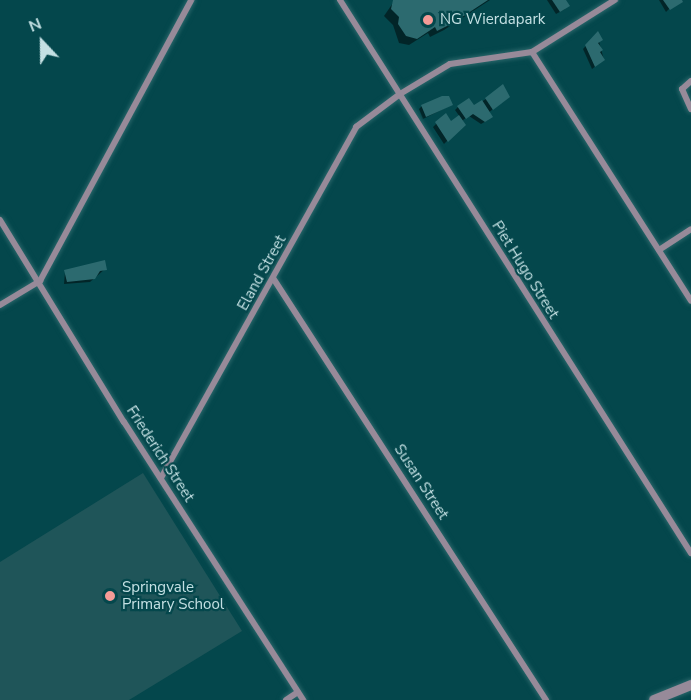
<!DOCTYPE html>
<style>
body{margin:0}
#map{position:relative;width:691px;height:700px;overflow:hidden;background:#04474c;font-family:"Nunito Sans",sans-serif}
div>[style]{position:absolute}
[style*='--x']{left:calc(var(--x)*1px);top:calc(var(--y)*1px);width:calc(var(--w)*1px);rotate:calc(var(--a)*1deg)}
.built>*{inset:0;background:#1f5559}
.shadow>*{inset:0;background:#0007}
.building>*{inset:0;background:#2c6a6f}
.roads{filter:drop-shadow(0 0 2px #2a666a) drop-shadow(0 0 2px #2a666a)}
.minor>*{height:6px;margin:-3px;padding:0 3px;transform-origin:3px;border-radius:3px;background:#978a99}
.tertiary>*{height:10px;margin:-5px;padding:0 5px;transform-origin:5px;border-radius:5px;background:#978a99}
.dots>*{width:16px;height:16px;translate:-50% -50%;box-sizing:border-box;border:3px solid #04474c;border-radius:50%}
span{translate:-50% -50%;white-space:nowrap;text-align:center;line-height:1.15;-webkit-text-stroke:4.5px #04474c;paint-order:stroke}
.poi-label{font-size:15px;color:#c4e0e3}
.left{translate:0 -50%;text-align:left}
.street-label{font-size:15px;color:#c4e0e3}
.north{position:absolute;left:12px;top:12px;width:60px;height:60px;-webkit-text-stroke:4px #04474c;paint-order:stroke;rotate:338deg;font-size:16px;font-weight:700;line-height:24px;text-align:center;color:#c4e0e3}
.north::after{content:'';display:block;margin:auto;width:21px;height:27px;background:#c4e0e3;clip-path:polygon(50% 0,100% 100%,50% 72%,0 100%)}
</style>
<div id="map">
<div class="built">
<i style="clip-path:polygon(143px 473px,242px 631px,129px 700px,0 700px,0 562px)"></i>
</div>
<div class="shadow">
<i style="clip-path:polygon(395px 0,490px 0,444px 30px,430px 37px,428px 33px,409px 45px,399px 43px,393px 25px,384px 16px)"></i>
<i style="clip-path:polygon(547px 0,564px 0,565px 9px,556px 14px)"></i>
<i style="clip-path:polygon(659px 0,678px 0,666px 12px)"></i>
<i style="clip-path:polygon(597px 34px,604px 60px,592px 69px,583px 49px)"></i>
<i style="clip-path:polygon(486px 99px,505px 100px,488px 113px,488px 120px,481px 124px,469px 116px,460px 122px,462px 126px,444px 144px,433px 127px,445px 115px,450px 123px,460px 117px,455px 110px,458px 107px,473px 107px)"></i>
<i style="clip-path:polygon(451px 105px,423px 119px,419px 109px,422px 106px)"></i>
<i style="clip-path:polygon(105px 269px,90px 282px,64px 284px,65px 272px)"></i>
</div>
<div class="building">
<i style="clip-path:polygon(393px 0,488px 0,453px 23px,437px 31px,435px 27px,417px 39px,406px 36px,398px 24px,399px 17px,391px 9px)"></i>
<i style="clip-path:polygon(552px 0,566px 0,570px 6px,560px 12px)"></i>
<i style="clip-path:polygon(663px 0,682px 0,683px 2px,670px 10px)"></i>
<i style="clip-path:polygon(598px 31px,603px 40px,598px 43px,603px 50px,600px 52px,605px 60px,595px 67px,585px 45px)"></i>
<i style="clip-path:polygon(503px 84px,510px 97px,493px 110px,485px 98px)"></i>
<i style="clip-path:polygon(442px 96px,449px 96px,453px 105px,426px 117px,421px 105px)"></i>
<i style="clip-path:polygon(469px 98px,474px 105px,482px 100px,493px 117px,485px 122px,473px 114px,466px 119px,457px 106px)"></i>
<i style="clip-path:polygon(446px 113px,451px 121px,459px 115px,466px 125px,448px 142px,435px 122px)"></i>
<i style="clip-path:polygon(105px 260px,107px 270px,100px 271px,95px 279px,67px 282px,64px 270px)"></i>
</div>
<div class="roads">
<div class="minor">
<i style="--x:340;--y:0;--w:655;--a:57.6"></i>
<i style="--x:532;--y:52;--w:295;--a:57.4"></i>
<i style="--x:691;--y:81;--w:12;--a:138"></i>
<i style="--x:682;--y:89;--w:22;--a:66"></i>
<i style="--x:0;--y:220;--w:237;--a:58.5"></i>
<i style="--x:124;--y:422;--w:331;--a:57.2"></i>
<i style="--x:659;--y:250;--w:38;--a:-33"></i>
<i style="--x:273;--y:278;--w:503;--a:57.1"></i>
<i style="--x:0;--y:305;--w:47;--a:-31"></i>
<i style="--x:40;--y:281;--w:319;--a:-61.7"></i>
<i style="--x:161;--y:478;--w:402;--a:-60.9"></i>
<i style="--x:356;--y:127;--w:55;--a:-36.9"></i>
<i style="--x:400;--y:94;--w:58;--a:-31"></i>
<i style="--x:450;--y:64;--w:83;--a:-8.3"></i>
<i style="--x:532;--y:52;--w:98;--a:-32.1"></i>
<i style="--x:286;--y:700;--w:14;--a:-34"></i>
</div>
<div class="tertiary">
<i style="--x:654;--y:700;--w:40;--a:-22"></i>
</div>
</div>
<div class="dots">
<i style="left:428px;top:20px;background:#f59b97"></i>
<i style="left:110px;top:596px;background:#f59b97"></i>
</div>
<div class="poi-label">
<span class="left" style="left:440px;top:20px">NG Wierdapark</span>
<span class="left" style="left:122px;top:596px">Springvale<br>Primary School</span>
</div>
<div class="street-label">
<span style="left:525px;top:270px;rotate:58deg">Piet Hugo Street</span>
<span style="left:262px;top:273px;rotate:-61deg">Eland Street</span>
<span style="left:160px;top:454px;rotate:57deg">Friederich Street</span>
<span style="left:421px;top:482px;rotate:57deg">Susan Street</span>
</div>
<div class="north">N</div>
</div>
